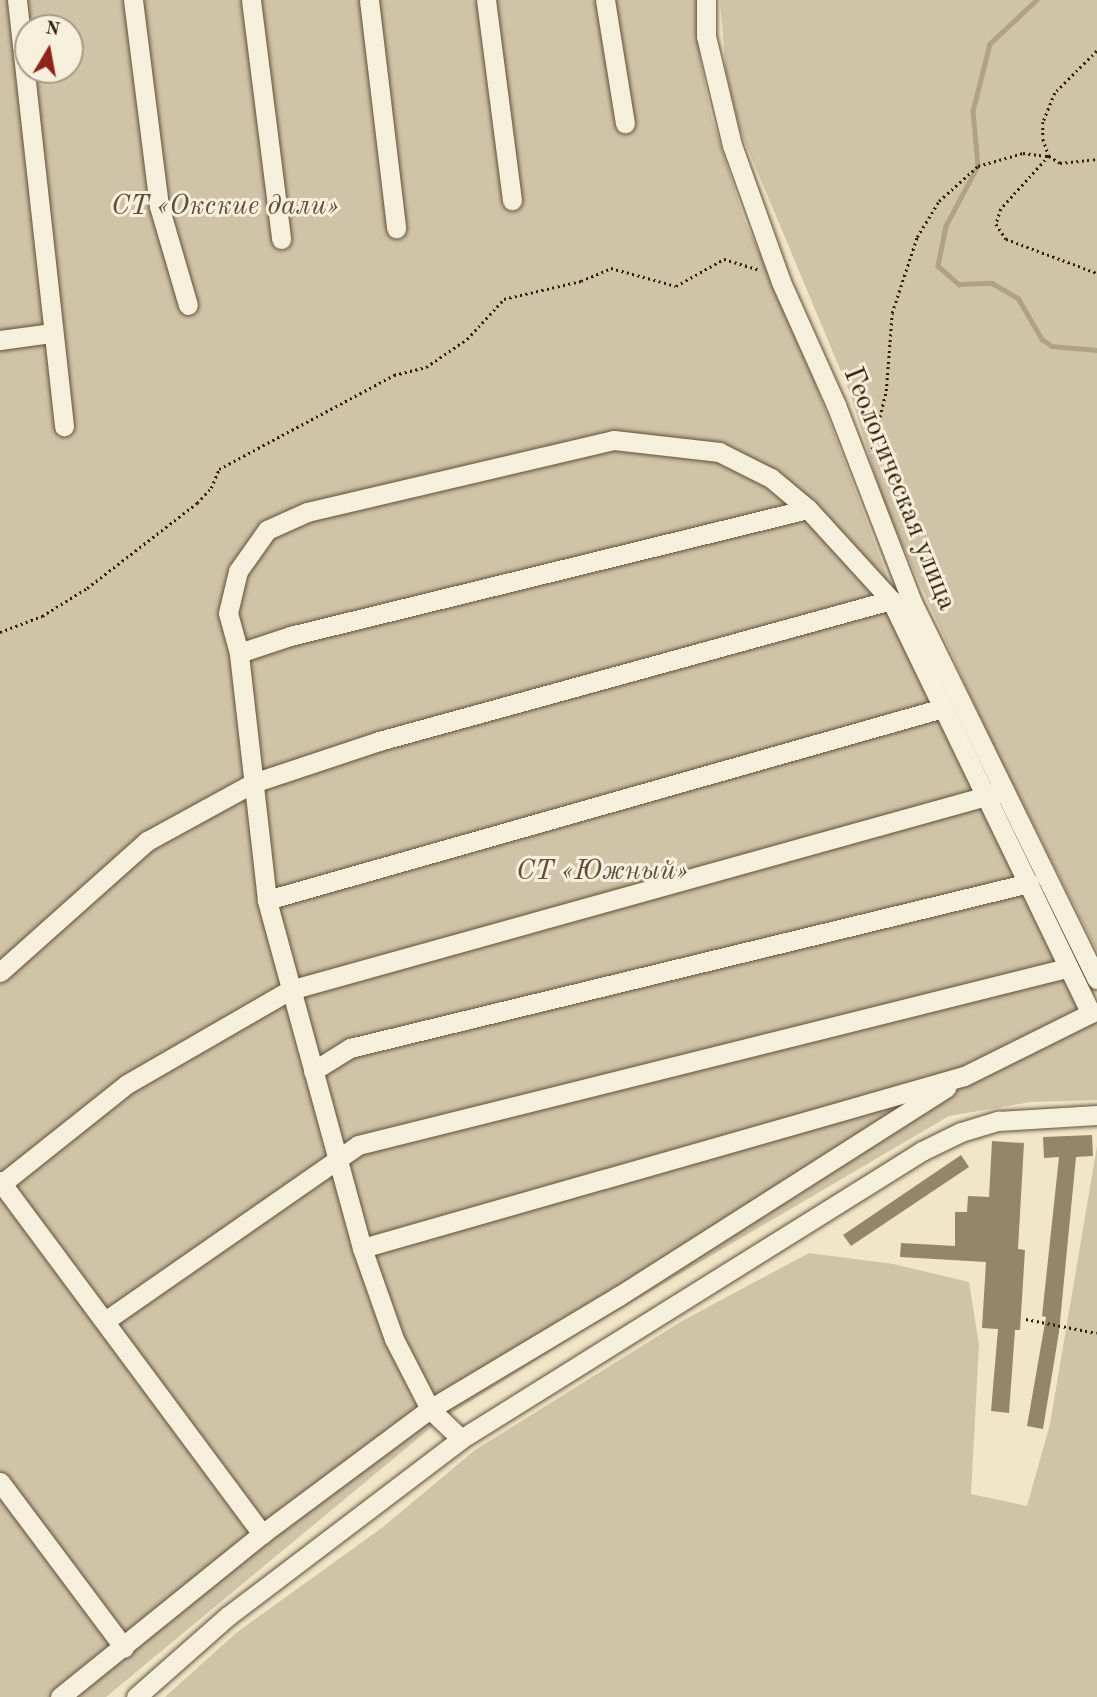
<!DOCTYPE html>
<meta charset="utf-8">
<style>
body{margin:0}
#map{position:relative;width:1097px;height:1697px;overflow:hidden;background:#f1e6c9;font-family:"Old Standard TT",serif}
div>[style]{position:absolute}
[style*='--x']{left:calc(var(--x)*1px);top:calc(var(--y)*1px);width:calc(var(--w)*1px);rotate:calc(var(--a)*1deg)}
.green>*{inset:0;background:#d0c4a8}
.stream>*{height:4.5px;margin:-2.25px;padding:0 2.25px;transform-origin:2.25px;border-radius:2.25px;background:#afa287}
.building>*{inset:0;background:#94866b}
.path>*{height:2.5px;margin-top:-1.25px;transform-origin:0;background:repeating-linear-gradient(90deg,#2f1d06 0 2px,transparent 0 5.5px)}
.roads{filter:drop-shadow(0 0 2px #604f37) drop-shadow(0 0 2px #604f37)}
.minor>*{height:19px;margin:-9.5px;padding:0 9.5px;transform-origin:9.5px;border-radius:9.5px;background:#f6efdc}
span{translate:-50% -50%;white-space:nowrap;text-align:center;line-height:1.15;-webkit-text-stroke:6px #f6efdc;paint-order:stroke}
.park-label{font-size:28px;color:#5f4f37;font-style:italic}
.street-label{font-size:28px;color:#2f1d06}
.north{position:absolute;left:14px;top:14px;width:70px;height:70px;box-sizing:border-box;background:#f6efdc;border:2px solid #a69b86;border-radius:50%;rotate:10deg;font-size:19px;font-weight:700;line-height:28px;text-align:center;color:#2f1d06}
.north::after{content:'';display:block;margin:auto;width:24px;height:32px;background:#8f2418;clip-path:polygon(50% 0,100% 100%,50% 72%,0 100%)}
</style>
<div id="map">
<div class="green">
<i style="clip-path:polygon(evenodd,0 0,698px 0,700px 59px,711px 115px,744px 219px,800px 342px,891px 587px,1097px 1008px,1097px 1100px,1031px 1102px,949px 1116px,581px 1332px,439px 1421px,106px 1697px,0 1697px,0 0,28px 28px,70px 28px,70px 70px,28px 70px,28px 28px)"></i>
<i style="clip-path:polygon(720px 0,1097px 0,1097px 951px,982px 721px,884px 504px,850px 393px,740px 130px,726px 72px)"></i>
<i style="clip-path:polygon(1097px 1146px,1097px 1697px,165px 1697px,236px 1633px,383px 1527px,475px 1450px,682px 1321px,809px 1253px,893px 1264px,969px 1282px,979px 1345px,971px 1494px,1027px 1506px,1050px 1424px)"></i>
</div>
<div class="stream">
<i style="--x:1037;--y:0;--w:64;--a:136.9"></i>
<i style="--x:990;--y:44;--w:69;--a:104.2"></i>
<i style="--x:973;--y:111;--w:55;--a:84.8"></i>
<i style="--x:978;--y:166;--w:68;--a:118.1"></i>
<i style="--x:946;--y:226;--w:41;--a:101.3"></i>
<i style="--x:938;--y:266;--w:28;--a:41"></i>
<i style="--x:959;--y:284;--w:33;--a:-2"></i>
<i style="--x:992;--y:283;--w:30;--a:30"></i>
<i style="--x:1018;--y:298;--w:48;--a:59.7"></i>
<i style="--x:1042;--y:339;--w:12;--a:35"></i>
<i style="--x:1052;--y:346;--w:45;--a:5.1"></i>
</div>
<div class="building">
<i style="clip-path:polygon(1092px 1135px,1093px 1156px,1076px 1157px,1059px 1332px,1043px 1429px,1027px 1426px,1046px 1317px,1042px 1316px,1059px 1157px,1044px 1158px,1043px 1137px)"></i>
<i style="clip-path:polygon(992px 1141px,1024px 1143px,1018px 1249px,1025px 1250px,1020px 1330px,1015px 1330px,1009px 1413px,991px 1411px,998px 1329px,982px 1328px,986px 1262px,900px 1257px,901px 1243px,955px 1246px,955px 1212px,967px 1212px,968px 1196px,989px 1197px)"></i>
<i style="clip-path:polygon(961px 1155px,969px 1167px,851px 1246px,843px 1235px)"></i>
</div>
<div class="path">
<i style="--x:1097;--y:51;--w:59;--a:135"></i>
<i style="--x:1055;--y:93;--w:31;--a:112"></i>
<i style="--x:1043;--y:122;--w:17;--a:90"></i>
<i style="--x:1043;--y:139;--w:18;--a:71"></i>
<i style="--x:1049;--y:156;--w:13;--a:32"></i>
<i style="--x:1060;--y:163;--w:37;--a:-6"></i>
<i style="--x:1049;--y:156;--w:72;--a:132.2"></i>
<i style="--x:1001;--y:209;--w:16;--a:108"></i>
<i style="--x:996;--y:224;--w:18;--a:56"></i>
<i style="--x:1006;--y:239;--w:97;--a:20.5"></i>
<i style="--x:872;--y:449;--w:60;--a:-76.4"></i>
<i style="--x:886;--y:391;--w:78;--a:-85.6"></i>
<i style="--x:892;--y:313;--w:80;--a:-71.8"></i>
<i style="--x:917;--y:237;--w:42;--a:-58.6"></i>
<i style="--x:939;--y:201;--w:52;--a:-41.9"></i>
<i style="--x:978;--y:166;--w:47;--a:-16.1"></i>
<i style="--x:1023;--y:153;--w:26;--a:7"></i>
<i style="--x:0;--y:632;--w:45;--a:-20.9"></i>
<i style="--x:42;--y:616;--w:53;--a:-31.9"></i>
<i style="--x:87;--y:588;--w:139;--a:-37.7"></i>
<i style="--x:197;--y:503;--w:21;--a:-47"></i>
<i style="--x:211;--y:488;--w:21;--a:-67"></i>
<i style="--x:219;--y:469;--w:199;--a:-28.2"></i>
<i style="--x:394;--y:375;--w:33;--a:-14"></i>
<i style="--x:426;--y:367;--w:50;--a:-34.3"></i>
<i style="--x:467;--y:339;--w:54;--a:-47.2"></i>
<i style="--x:504;--y:299;--w:79;--a:-13.2"></i>
<i style="--x:581;--y:281;--w:33;--a:-23"></i>
<i style="--x:611;--y:268;--w:67;--a:15.5"></i>
<i style="--x:676;--y:286;--w:55;--a:-29.4"></i>
<i style="--x:724;--y:259;--w:37;--a:17"></i>
<i style="--x:1026;--y:1319;--w:72;--a:11.2"></i>
</div>
<div class="roads">
<div class="minor">
<i style="--x:17;--y:0;--w:429;--a:83.7"></i>
<i style="--x:133;--y:0;--w:208;--a:82.8"></i>
<i style="--x:159;--y:206;--w:103;--a:73.7"></i>
<i style="--x:251;--y:0;--w:241;--a:82.8"></i>
<i style="--x:369;--y:0;--w:230;--a:83.2"></i>
<i style="--x:486;--y:0;--w:202;--a:82.6"></i>
<i style="--x:605;--y:0;--w:125;--a:80.8"></i>
<i style="--x:706;--y:0;--w:36;--a:90"></i>
<i style="--x:706;--y:36;--w:112;--a:76.6"></i>
<i style="--x:732;--y:145;--w:145;--a:70.3"></i>
<i style="--x:781;--y:282;--w:135;--a:65.9"></i>
<i style="--x:836;--y:405;--w:211;--a:68.9"></i>
<i style="--x:912;--y:602;--w:420;--a:63.9"></i>
<i style="--x:0;--y:340;--w:51;--a:-7.8"></i>
<i style="--x:239;--y:653;--w:54;--a:-18.4"></i>
<i style="--x:290;--y:636;--w:533;--a:-13.78"></i>
<i style="--x:267;--y:900;--w:703;--a:-15.86"></i>
<i style="--x:0;--y:972;--w:197;--a:-41.7"></i>
<i style="--x:147;--y:841;--w:121;--a:-28.7"></i>
<i style="--x:253;--y:783;--w:133;--a:-18.4"></i>
<i style="--x:379;--y:741;--w:531;--a:-15.4"></i>
<i style="--x:313;--y:1071;--w:44;--a:-31.9"></i>
<i style="--x:350;--y:1048;--w:699;--a:-13.66"></i>
<i style="--x:0;--y:1181;--w:440;--a:53.4"></i>
<i style="--x:0;--y:1185;--w:162;--a:-38.5"></i>
<i style="--x:127;--y:1084;--w:188;--a:-30"></i>
<i style="--x:290;--y:990;--w:741;--a:-15.57"></i>
<i style="--x:105;--y:1321;--w:308;--a:-34.8"></i>
<i style="--x:358;--y:1145;--w:731;--a:-14.02"></i>
<i style="--x:461;--y:1439;--w:43;--a:-135.9"></i>
<i style="--x:430;--y:1409;--w:220;--a:-30.9"></i>
<i style="--x:619;--y:1296;--w:388;--a:-32.5"></i>
<i style="--x:0;--y:1482;--w:207;--a:53.2"></i>
<i style="--x:60;--y:1697;--w:260;--a:-38.9"></i>
<i style="--x:262;--y:1534;--w:209;--a:-36.7"></i>
<i style="--x:430;--y:1409;--w:79;--a:-117.2"></i>
<i style="--x:394;--y:1339;--w:96;--a:-109.4"></i>
<i style="--x:362;--y:1248;--w:361;--a:-105.3"></i>
<i style="--x:267;--y:900;--w:249;--a:-96.5"></i>
<i style="--x:239;--y:653;--w:41;--a:-105.4"></i>
<i style="--x:228;--y:613;--w:43;--a:-76.6"></i>
<i style="--x:238;--y:571;--w:50;--a:-54.7"></i>
<i style="--x:267;--y:530;--w:44;--a:-24.2"></i>
<i style="--x:307;--y:512;--w:315;--a:-13.2"></i>
<i style="--x:614;--y:440;--w:106;--a:6.5"></i>
<i style="--x:719;--y:452;--w:58;--a:26.6"></i>
<i style="--x:771;--y:478;--w:48;--a:40"></i>
<i style="--x:808;--y:509;--w:123;--a:47.6"></i>
<i style="--x:891;--y:600;--w:459;--a:64.2"></i>
<i style="--x:1091;--y:1013;--w:142;--a:153.6"></i>
<i style="--x:964;--y:1076;--w:626;--a:164.05"></i>
<i style="--x:136;--y:1697;--w:123;--a:-41.4"></i>
<i style="--x:228;--y:1616;--w:293;--a:-37.2"></i>
<i style="--x:461;--y:1439;--w:544;--a:-31.99"></i>
<i style="--x:922;--y:1151;--w:43;--a:-26"></i>
<i style="--x:961;--y:1132;--w:39;--a:-17"></i>
<i style="--x:998;--y:1121;--w:99;--a:-3.5"></i>
</div>
</div>
<div class="park-label">
<span style="left:225px;top:207px">СТ «Окские дали»</span>
<span style="left:602px;top:872px">СТ «Южный»</span>
</div>
<div class="street-label">
<span style="left:899px;top:489px;rotate:68deg">Геологическая улица</span>
</div>
<div class="north">N</div>
</div>
